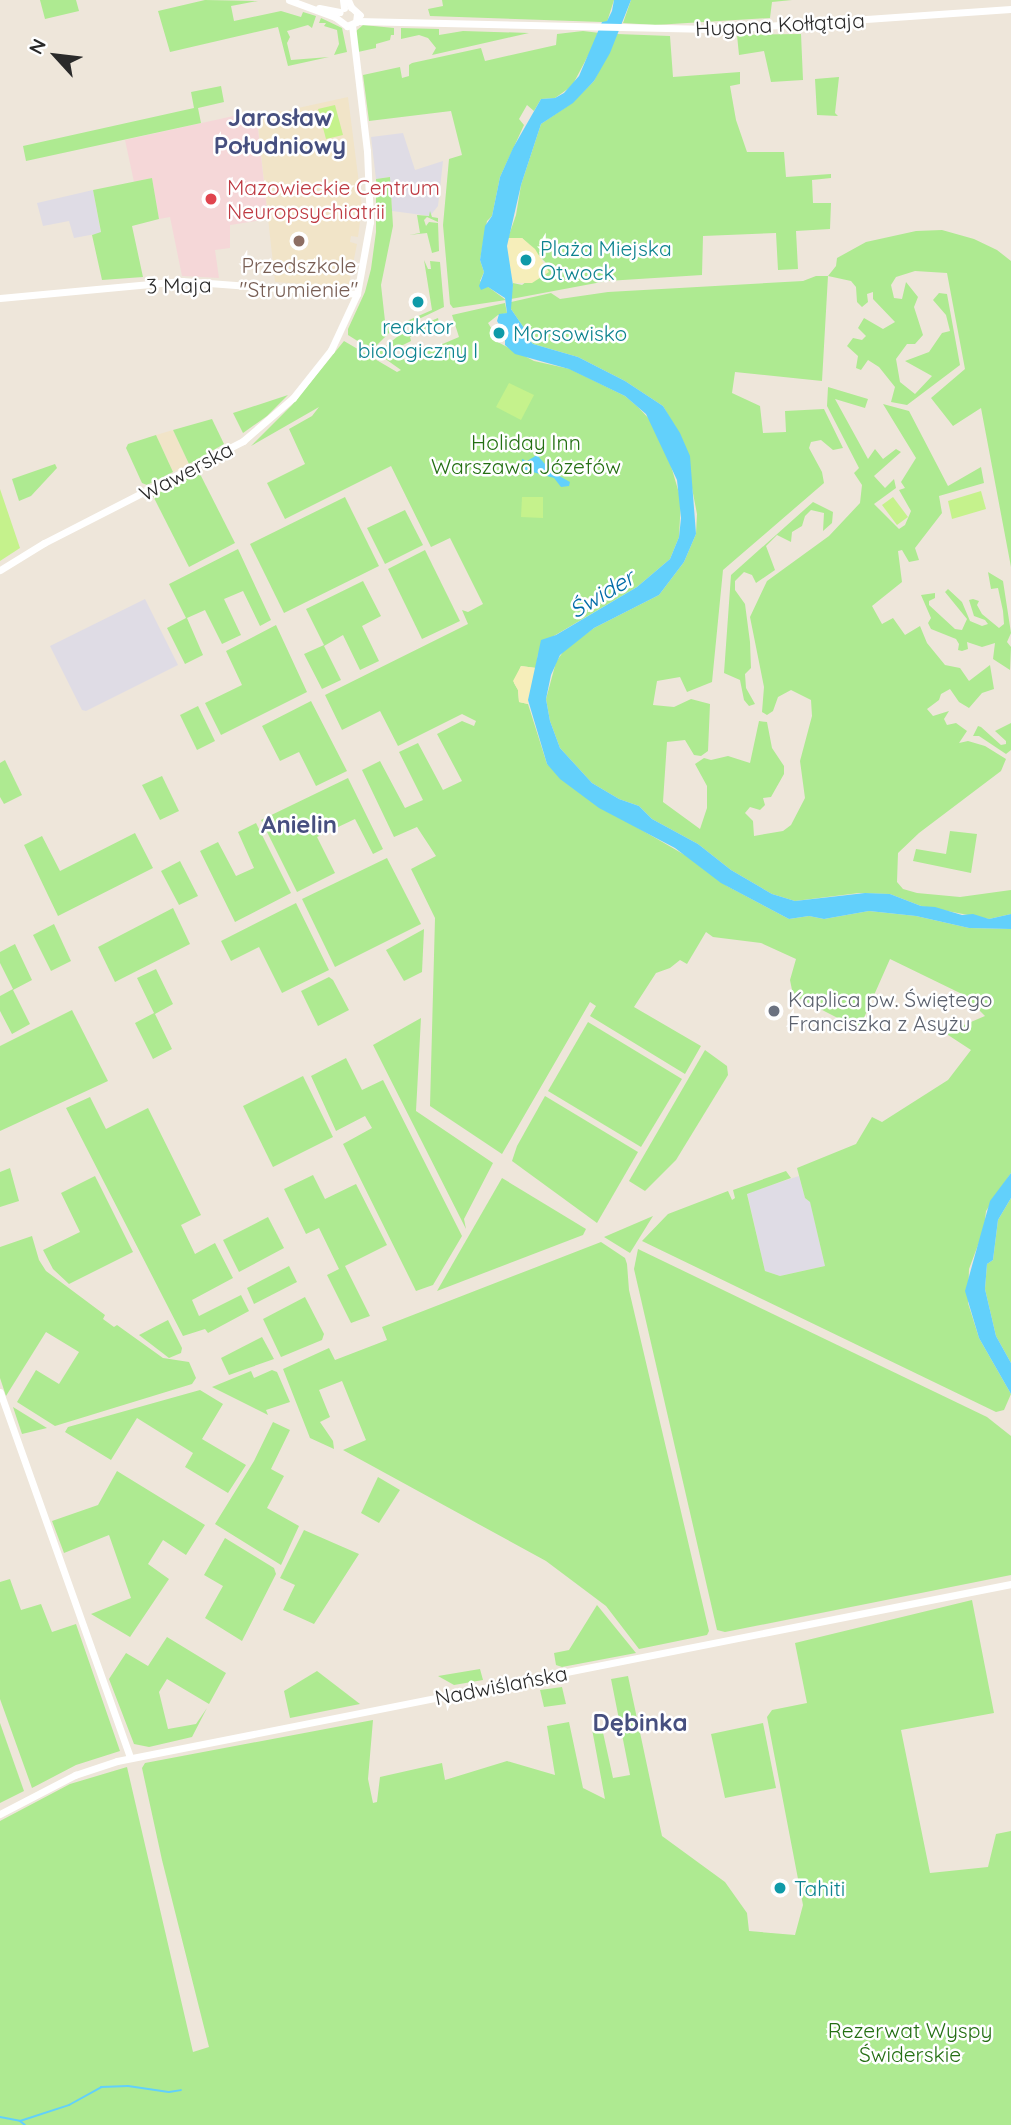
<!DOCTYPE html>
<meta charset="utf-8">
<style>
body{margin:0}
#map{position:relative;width:1011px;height:2125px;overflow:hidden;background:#eee6da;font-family:Quicksand,sans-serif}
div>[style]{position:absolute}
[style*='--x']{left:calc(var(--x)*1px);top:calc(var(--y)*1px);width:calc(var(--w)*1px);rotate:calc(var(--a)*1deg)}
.industrial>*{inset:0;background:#dfdce5}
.education>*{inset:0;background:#f1e4c8}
.medical>*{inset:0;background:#f5d7d8}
.green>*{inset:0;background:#aeea91}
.sand>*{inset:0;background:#f6eeba}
.pitch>*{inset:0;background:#c5f28c}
.water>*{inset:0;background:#62d0fb}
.stream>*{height:2px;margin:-1px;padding:0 1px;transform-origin:1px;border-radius:1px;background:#62d0fb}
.secondary>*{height:7px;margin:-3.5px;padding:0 3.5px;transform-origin:3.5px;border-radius:3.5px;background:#fff}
.dots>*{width:19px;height:19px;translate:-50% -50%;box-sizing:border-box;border:4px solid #fff;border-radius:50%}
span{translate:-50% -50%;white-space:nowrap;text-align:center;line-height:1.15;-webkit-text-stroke:5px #fff;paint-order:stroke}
.street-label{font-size:21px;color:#2a2a2a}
.health-label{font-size:21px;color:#be3a42}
.left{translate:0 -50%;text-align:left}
.culture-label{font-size:21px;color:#0d838f}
.education-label{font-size:21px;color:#785e54}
.park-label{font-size:21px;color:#246f13}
.worship-label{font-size:21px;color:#5b616d}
.water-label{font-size:23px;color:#006ca8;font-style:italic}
.quarter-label{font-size:24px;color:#464f7f;font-weight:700}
.north{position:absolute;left:21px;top:21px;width:70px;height:70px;-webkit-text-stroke:5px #fff;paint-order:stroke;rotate:297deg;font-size:19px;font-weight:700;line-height:28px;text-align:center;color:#2a2a2a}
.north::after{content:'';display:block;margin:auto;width:24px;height:32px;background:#2a2a2a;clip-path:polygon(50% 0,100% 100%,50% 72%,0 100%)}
</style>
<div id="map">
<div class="industrial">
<i style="clip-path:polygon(403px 133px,415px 170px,443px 161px,438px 206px,430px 216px,392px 211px,390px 177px,376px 179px,371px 137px)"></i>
<i style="clip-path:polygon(93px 190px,101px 233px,74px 238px,69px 221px,43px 226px,37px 203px)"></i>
<i style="clip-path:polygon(145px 599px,178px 665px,86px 711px,82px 710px,50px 646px)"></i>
<i style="clip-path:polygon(799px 1176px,805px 1198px,810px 1201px,825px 1266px,780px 1276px,765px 1271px,747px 1193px)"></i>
</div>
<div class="education">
<i style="clip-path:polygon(348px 97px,362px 207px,358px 237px,351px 236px,350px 242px,357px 244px,349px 284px,345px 287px,275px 282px,257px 117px)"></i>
<i style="clip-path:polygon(173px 430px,189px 464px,173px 472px,156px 435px)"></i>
</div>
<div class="medical">
<i style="clip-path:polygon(256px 111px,268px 219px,230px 225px,230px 248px,215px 250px,219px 278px,182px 276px,170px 217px,159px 219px,152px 178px,134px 182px,125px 140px)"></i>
</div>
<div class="green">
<i style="clip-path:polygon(40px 0,76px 0,79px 11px,45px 19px)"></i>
<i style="clip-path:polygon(205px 0,258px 1px,231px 6px,234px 21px,281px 11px,301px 17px,303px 12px,316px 16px,312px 28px,308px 25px,287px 31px,290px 37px,287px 43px,291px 60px,329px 57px,288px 66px,278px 27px,170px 52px,158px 11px)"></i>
<i style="clip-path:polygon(442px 0,614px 0,607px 22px,602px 22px,430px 16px,428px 9px,443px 6px)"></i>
<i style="clip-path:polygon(631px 0,792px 0,772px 2px,770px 18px,655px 25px,623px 23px)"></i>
<i style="clip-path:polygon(321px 18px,342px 28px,347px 52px,334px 55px,339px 44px,337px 30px,324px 26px,326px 23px,319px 23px)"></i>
<i style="clip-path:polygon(363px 25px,394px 28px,394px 35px,391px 35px,390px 40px,376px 44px,376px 48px,358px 52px,356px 31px)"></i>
<i style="clip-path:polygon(401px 28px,439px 29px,439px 35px,463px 31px,529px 33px,432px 55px,436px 48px,428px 38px,419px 35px,401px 39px)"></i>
<i style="clip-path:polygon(583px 31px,600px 33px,572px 86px,555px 98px,541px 99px,534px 111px,527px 105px,519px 119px,524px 125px,500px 177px,492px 216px,487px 221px,480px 260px,484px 272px,480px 281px,506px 300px,453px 308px,450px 304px,443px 225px,449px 159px,462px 155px,451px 111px,369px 121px,363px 75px,400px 67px,402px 78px,409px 76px,409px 65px,412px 63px,481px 48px,485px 61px,556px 45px,557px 34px)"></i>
<i style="clip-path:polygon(617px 34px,670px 36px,673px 77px,740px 72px,740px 84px,730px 86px,736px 120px,747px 152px,784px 152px,786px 177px,831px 174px,831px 178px,812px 180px,813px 203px,831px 203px,830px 229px,796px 231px,798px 269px,778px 270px,776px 233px,703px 236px,702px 275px,607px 281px,511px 299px,513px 283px,522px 285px,548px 265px,522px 238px,508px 238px,516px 215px,521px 185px,541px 124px,572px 103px,594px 81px)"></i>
<i style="clip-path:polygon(801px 34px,803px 80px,771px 82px,764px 51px,739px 55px,737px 35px)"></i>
<i style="clip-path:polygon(839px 77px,835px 113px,838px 116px,817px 115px,815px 79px)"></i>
<i style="clip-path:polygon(221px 86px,224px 102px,198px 108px,201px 123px,26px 161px,23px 146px,194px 108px,191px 92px)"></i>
<i style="clip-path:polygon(390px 177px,393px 226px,381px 285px,385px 321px,389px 322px,390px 332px,372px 350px,348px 335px,348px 329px,365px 292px,371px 269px,376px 232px,376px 179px)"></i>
<i style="clip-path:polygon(152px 178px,159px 219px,132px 226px,143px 277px,102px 280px,92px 235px,101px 232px,93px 190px)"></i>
<i style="clip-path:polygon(430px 211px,432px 217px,438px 218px,438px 222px,427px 217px,424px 220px,426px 226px,429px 222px,438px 223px,439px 251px,432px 253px,427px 233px,409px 235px,420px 233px,417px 215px,429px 216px)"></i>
<i style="clip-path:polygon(942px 230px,974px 239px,997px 250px,1011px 261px,1011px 567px,981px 408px,953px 426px,931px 398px,965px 369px,947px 273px,915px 271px,896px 277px,891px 285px,894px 298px,902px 299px,906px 282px,918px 297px,914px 307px,923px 335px,915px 344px,907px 344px,896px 359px,900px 382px,915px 394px,932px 376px,905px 361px,929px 352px,942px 333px,950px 331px,946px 315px,933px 300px,939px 293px,947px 294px,960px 365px,907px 405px,891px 402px,895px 387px,879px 367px,868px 360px,861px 370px,856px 368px,858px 356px,847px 346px,853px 338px,862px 340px,866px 336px,858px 328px,864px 318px,883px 329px,895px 322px,873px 299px,873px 292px,867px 294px,868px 302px,862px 307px,857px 302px,856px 287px,851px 281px,828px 276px,822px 381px,735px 372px,732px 393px,760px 406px,763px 433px,786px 432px,785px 411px,824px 409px,843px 448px,833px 450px,821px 440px,811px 442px,809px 448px,822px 472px,824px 483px,723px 570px,712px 682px,687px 692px,680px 677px,657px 681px,653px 705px,674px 707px,691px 699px,710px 704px,708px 751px,701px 756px,694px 755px,685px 740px,667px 742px,663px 802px,700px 829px,707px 808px,707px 786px,695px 764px,704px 758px,711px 760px,728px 756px,750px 763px,759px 721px,767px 722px,772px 748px,784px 766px,784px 774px,771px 797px,763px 798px,765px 805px,760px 810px,750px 807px,745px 813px,753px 821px,754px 836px,783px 831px,791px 825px,805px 798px,800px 761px,812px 716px,811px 700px,791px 690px,778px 697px,773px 711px,767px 715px,762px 712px,764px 687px,750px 617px,767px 581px,829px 536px,860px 503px,862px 485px,854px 473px,859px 468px,827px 406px,828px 387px,868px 399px,865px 408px,835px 399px,868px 459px,875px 449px,883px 459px,896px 449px,901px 452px,874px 476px,885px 488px,894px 479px,896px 488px,874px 504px,899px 529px,905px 525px,911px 511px,899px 490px,905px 488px,901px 482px,916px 458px,883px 404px,909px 411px,948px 486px,981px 467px,984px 483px,939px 496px,942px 513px,915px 548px,919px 560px,909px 562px,902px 550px,898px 551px,902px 582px,872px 606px,882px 624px,893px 618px,905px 635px,920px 626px,927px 643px,945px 665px,960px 668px,969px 681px,990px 665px,994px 689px,982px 693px,969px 708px,959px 702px,950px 689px,941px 694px,939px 700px,927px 709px,933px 716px,949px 711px,944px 719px,947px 725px,956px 723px,967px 731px,959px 743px,968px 741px,985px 746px,1006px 759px,1001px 771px,919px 833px,898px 853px,897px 882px,903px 889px,917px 893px,960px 897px,1011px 890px,1011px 914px,989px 919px,921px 906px,890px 894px,859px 893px,795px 901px,772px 894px,731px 870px,698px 844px,652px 819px,639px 806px,619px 799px,592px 783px,560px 748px,550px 721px,546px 699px,556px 662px,565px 649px,594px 628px,659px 595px,684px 562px,696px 534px,697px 514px,683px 441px,663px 406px,625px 381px,578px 357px,533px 344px,525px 336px,524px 328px,511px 309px,511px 302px,551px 293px,560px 299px,608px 292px,803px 281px,816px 276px,828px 276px,836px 266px,837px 258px,866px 242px,916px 231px)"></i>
<i style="clip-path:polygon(424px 260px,428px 269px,431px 269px,430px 261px,440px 262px,444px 307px,402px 327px,400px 324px,432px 310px)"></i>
<i style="clip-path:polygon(505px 303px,507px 313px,498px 315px,488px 323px,495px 334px,492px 339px,534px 361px,570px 369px,625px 396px,638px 407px,652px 422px,669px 459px,681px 500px,679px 537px,670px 559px,637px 587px,547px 640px,538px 654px,536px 668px,521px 666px,514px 683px,518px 690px,519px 702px,528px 704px,547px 764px,588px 799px,690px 858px,727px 886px,789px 919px,809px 916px,824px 919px,869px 911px,916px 916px,969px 928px,1011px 929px,1011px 1173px,986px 1211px,984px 1229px,969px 1269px,968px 1303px,979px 1338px,1011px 1394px,1004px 1410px,996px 1412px,642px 1241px,668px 1214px,728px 1191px,732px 1200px,735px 1198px,733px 1190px,786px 1171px,791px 1178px,747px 1194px,765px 1271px,780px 1276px,825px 1266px,810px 1202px,805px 1198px,797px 1168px,856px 1144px,872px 1117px,882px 1122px,948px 1080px,971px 1050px,945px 1033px,985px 1016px,964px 995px,890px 959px,859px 1029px,797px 997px,792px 990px,790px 980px,796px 959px,761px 943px,713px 937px,706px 932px,687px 964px,680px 960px,670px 968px,656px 973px,634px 1007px,701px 1046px,685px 1074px,590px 1016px,596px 1006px,590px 1002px,502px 1154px,430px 1106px,435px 918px,411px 869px,436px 856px,417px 827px,394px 837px,362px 770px,380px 761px,405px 808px,423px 800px,399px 752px,418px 743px,443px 790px,462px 781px,437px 734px,462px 721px,474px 726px,476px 721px,462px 714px,398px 746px,380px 711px,342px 730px,325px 695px,468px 624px,462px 610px,468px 612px,483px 604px,450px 538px,431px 547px,391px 466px,285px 519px,267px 483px,305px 464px,289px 429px,312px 416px,319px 407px,251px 446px,292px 405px,344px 341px,397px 372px,401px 370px,377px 353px,402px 333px,438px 318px,439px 323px,410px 337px,411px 341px,397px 348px,397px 355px,405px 360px,459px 337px,452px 315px)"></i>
<i style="clip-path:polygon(288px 395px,267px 416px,243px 433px,233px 413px)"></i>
<i style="clip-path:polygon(212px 419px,224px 444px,189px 464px,173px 430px)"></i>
<i style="clip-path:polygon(156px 435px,173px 472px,147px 485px,142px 483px,126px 448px,128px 444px)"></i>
<i style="clip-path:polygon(55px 464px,57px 468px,31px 496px,19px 501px,12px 479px)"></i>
<i style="clip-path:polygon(199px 472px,235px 543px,189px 567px,153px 496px)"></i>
<i style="clip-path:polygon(345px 497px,379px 566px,284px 613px,250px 544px)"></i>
<i style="clip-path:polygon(813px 502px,833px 512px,832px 523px,823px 531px,824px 513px,811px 510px,805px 516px,802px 526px,792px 532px,791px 542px,777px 535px,766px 546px,775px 570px,756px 583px,752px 575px,744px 572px,735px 581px,735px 590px,745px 604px,750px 642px,751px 668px,745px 674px,746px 688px,755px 704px,749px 706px,744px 700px,740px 680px,724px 673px,731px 575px)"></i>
<i style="clip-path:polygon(405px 510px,423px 545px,385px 564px,367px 528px)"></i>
<i style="clip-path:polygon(238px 549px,271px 620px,260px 626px,243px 591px,224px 599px,241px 635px,222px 644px,205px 610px,187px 618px,203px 655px,185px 664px,167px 628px,186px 618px,169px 584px)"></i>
<i style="clip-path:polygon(425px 550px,460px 621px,422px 639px,388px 569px)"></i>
<i style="clip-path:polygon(988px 572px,1003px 581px,1011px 633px,1007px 642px,1011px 647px,1010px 670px,993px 659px,995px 643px,982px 647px,967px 642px,968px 649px,962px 651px,958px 650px,959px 644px,956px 639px,931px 629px,928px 623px,931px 618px,921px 595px,935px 593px,935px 598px,929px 601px,929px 605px,955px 629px,962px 630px,967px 619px,945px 592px,948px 589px,962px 602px,970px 621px,982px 626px,988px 624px,985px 620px,974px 616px,969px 600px,973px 599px,979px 601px,977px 605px,982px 614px,999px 628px,1004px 624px,1003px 611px,998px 588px,991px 589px)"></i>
<i style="clip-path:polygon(363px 581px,381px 616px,362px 626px,379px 661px,360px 670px,343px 635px,324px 646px,341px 680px,322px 689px,304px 654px,324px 645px,306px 609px)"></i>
<i style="clip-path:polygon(276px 625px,307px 692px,221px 735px,205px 703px,242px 685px,226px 651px)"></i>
<i style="clip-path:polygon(311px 701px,347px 771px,316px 786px,299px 752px,280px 761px,262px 726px)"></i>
<i style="clip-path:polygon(198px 706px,215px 741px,197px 750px,180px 715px)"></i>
<i style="clip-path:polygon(1011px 723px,1011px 750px,1006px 754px,979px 736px,973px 736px,978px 726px,981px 727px,1001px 745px,1006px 744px,1006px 741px,995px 731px)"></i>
<i style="clip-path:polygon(5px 760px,22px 795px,4px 804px,0 797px,0 763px)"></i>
<i style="clip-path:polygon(162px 776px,179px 811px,160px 820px,142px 785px)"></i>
<i style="clip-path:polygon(348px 778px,383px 849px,373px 854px,355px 819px,317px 837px,335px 873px,297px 892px,261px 820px)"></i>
<i style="clip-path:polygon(256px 823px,291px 893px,235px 922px,200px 851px,218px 842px,236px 876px,254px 868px,238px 832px)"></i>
<i style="clip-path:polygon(950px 831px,977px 834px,971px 873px,913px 861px,916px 849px,946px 854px)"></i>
<i style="clip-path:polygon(135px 833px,153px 868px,58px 916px,24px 845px,42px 836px,60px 871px)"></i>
<i style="clip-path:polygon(387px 858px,421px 924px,335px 967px,302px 899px)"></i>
<i style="clip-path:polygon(180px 861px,198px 896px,179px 905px,161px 871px)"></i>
<i style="clip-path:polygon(296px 903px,329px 970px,282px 993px,259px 947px,231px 961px,221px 941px)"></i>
<i style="clip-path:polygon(173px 908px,190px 944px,115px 982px,98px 947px)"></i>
<i style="clip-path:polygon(54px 924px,71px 961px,51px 971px,33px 935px)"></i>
<i style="clip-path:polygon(424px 929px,422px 972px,404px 981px,386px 950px)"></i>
<i style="clip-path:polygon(15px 944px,32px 980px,13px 990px,30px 1024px,12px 1034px,0 1011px,0 996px,13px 989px,0 963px,0 952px)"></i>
<i style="clip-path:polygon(156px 969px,173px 1004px,155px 1014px,172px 1049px,153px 1059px,135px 1023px,154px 1013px,137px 978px)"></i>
<i style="clip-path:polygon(329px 977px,333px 980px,349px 1010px,318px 1026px,301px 991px)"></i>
<i style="clip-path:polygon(72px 1010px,108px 1081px,0 1131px,0 1046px)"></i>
<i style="clip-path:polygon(421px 1018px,416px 1111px,493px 1163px,464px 1219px,466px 1229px,373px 1045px)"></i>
<i style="clip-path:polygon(588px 1022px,682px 1079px,641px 1147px,548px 1091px)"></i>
<i style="clip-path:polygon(705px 1050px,727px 1066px,728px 1075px,676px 1160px,645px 1191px,629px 1181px)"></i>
<i style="clip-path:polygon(346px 1058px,362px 1090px,383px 1080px,462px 1236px,433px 1285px,416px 1291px,343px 1144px,372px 1128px,365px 1116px,336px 1131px,311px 1076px)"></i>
<i style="clip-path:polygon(303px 1076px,333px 1137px,273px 1167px,243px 1106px)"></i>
<i style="clip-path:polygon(545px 1096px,638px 1152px,597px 1223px,512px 1161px,517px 1146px)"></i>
<i style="clip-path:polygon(90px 1097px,106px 1129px,148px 1108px,201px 1215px,181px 1225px,195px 1254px,215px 1243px,233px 1278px,192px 1300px,199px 1316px,241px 1295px,249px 1311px,208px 1333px,205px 1329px,183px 1336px,66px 1108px)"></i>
<i style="clip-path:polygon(10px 1168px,19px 1201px,0 1207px,0 1172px)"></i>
<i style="clip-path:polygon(313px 1175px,325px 1199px,356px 1184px,387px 1245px,345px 1266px,370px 1316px,351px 1323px,327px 1275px,339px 1269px,319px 1228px,306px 1234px,284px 1189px)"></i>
<i style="clip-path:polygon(95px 1176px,133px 1252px,69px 1284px,53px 1269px,43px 1250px,80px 1232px,61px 1193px)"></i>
<i style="clip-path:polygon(502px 1178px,586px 1229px,583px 1235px,437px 1291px)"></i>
<i style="clip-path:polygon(1011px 1198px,1011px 1363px,996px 1336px,985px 1289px,987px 1264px,993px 1260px,998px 1220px)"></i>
<i style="clip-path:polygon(653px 1216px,630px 1253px,604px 1237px)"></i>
<i style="clip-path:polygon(268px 1217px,284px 1248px,239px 1272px,223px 1240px)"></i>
<i style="clip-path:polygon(32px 1236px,39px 1260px,46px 1271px,105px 1315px,103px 1319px,114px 1327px,117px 1325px,163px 1358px,189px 1362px,196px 1378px,192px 1384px,55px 1426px,17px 1402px,36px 1370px,59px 1384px,79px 1352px,46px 1332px,6px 1396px,0 1378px,0 1247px)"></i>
<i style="clip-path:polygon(601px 1242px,625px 1258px,627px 1264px,629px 1290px,709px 1631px,707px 1635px,639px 1649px,606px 1606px,546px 1561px,343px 1450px,366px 1440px,342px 1381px,319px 1390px,330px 1417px,320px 1422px,333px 1441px,334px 1449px,310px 1438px,283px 1369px,329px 1348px,335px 1360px,387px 1340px,382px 1327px)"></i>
<i style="clip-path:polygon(638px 1249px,987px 1417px,1011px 1436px,1011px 1575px,725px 1632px,717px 1630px,634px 1269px)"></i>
<i style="clip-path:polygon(289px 1266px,297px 1282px,254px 1304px,247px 1288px)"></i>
<i style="clip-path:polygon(305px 1297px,324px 1334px,322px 1340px,281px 1357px,263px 1319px)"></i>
<i style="clip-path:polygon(168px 1320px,182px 1348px,181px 1353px,169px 1358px,139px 1335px)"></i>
<i style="clip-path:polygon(262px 1337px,274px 1359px,229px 1375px,221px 1358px)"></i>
<i style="clip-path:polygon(272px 1370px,277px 1372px,290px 1402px,266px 1410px,268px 1415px,212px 1387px,251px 1371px,254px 1378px)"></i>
<i style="clip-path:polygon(200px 1390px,223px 1404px,202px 1439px,246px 1465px,228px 1493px,185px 1467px,193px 1453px,137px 1418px,111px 1460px,65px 1432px,68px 1427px)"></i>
<i style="clip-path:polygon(13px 1407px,47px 1428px,22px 1434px)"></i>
<i style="clip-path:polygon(273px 1422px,290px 1430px,271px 1469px,284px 1476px,267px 1508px,299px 1526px,281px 1565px,215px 1524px,254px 1461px)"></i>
<i style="clip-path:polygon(117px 1471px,205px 1525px,186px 1555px,163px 1540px,148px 1564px,169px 1579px,130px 1637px,91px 1614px,131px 1598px,109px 1535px,64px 1553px,52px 1521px,98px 1505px)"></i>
<i style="clip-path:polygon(378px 1477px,400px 1490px,379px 1523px,361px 1513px)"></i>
<i style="clip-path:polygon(304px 1530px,359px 1554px,314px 1624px,283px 1610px,295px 1585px,280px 1578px)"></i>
<i style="clip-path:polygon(225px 1538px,274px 1568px,276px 1574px,242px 1641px,205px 1618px,223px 1586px,204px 1575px)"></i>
<i style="clip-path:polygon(10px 1579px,21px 1610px,41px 1604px,52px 1632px,76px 1624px,120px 1751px,76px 1765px,32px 1788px,0 1699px,0 1582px)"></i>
<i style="clip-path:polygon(972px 1600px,994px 1713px,901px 1730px,930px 1873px,988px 1867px,996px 1834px,1011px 1831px,1011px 2125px,0 2125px,0 1821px,70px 1784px,127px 1767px,193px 2052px,209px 2047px,162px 1860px,142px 1768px,145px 1763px,373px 1720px,368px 1779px,373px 1803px,377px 1802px,380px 1777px,442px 1763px,445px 1780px,507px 1761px,555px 1775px,547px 1726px,569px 1722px,583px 1788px,605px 1799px,592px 1729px,602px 1728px,613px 1778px,630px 1775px,611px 1679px,628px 1676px,662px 1836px,725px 1882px,747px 1913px,749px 1931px,795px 1935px,803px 1905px,767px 1717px,772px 1710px,807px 1703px,795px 1643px)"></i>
<i style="clip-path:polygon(597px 1605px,636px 1653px,562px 1667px,556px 1665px,554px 1653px,569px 1650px)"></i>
<i style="clip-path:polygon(167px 1637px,226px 1673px,209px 1704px,167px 1679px,159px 1692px,168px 1729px,196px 1724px,207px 1708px,192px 1737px,149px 1747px,134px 1744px,109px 1679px,126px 1653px,148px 1666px)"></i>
<i style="clip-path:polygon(480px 1669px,483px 1680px,454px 1685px,438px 1676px)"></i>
<i style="clip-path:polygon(317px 1671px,360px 1704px,290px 1718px,284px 1691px)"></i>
<i style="clip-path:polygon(562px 1687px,566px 1704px,544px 1707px,540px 1690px)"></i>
<i style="clip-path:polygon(0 1723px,24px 1791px,0 1803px)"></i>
<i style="clip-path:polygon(763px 1723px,776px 1788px,725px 1798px,711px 1734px)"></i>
</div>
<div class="sand">
<i style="clip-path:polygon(508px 238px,522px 238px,535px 249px,549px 272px,532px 283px,513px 283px,507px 253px)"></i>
<i style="clip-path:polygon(521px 666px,536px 668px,528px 704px,519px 702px,518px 690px,513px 681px)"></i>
</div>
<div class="pitch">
<i style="clip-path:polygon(335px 105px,343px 135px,326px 139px,318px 109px)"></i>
<i style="clip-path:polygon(509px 383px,534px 395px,521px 420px,496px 407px)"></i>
<i style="clip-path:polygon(0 489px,20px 548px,0 561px)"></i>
<i style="clip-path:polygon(981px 491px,986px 509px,952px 519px,948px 501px)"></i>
<i style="clip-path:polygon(522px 497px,543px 497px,543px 518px,521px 517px)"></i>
<i style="clip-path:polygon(893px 497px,908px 517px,897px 525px,882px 505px)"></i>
</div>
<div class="water">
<i style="clip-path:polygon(614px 0,631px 0,610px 53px,594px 81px,573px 103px,541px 124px,521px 185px,507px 246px,513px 285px,511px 309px,524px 328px,525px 336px,533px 344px,578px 357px,625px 381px,663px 406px,680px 433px,690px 456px,696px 534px,684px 562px,659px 595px,594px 628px,560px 655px,551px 675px,546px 699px,550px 721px,560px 748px,592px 783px,619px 799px,639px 806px,652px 819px,698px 844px,731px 870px,772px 894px,795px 901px,865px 893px,890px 894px,921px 906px,935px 907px,962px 915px,973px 914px,989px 919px,1011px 914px,1011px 929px,969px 928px,916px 916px,869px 911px,824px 919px,809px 916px,789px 919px,721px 883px,675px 848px,599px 808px,560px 779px,547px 764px,528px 700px,541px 640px,556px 635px,637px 587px,670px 559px,679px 537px,681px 518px,677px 480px,646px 414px,625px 396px,569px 369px,515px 354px,505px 345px,505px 334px,497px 321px,499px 314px,507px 313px,505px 298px,488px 287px,481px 290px,479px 286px,484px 272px,480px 260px,485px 226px,492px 216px,500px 177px,513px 148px,541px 99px,555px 98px,564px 93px,579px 76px,602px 22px,607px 21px,612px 11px)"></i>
<i style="clip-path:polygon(537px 455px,552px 472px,570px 482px,569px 486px,561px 487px,554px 478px,522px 469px,522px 459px,527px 461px)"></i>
<i style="clip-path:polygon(1011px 1173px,1011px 1198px,998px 1220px,993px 1260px,987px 1264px,985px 1289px,996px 1336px,1011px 1363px,1011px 1394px,979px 1338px,965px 1291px,990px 1201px)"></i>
</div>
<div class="stream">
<i style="--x:0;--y:2117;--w:20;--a:11"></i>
<i style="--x:20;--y:2121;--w:6;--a:39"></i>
<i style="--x:20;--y:2121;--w:52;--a:-18.1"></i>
<i style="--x:69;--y:2105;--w:37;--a:-29"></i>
<i style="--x:101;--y:2087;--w:27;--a:-2"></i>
<i style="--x:128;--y:2086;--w:41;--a:8.3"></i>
<i style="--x:169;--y:2092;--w:12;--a:-9"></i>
</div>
<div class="secondary">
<i style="--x:289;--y:0;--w:49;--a:20.3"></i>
<i style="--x:335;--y:17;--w:15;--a:37"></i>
<i style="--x:347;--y:26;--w:10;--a:-24"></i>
<i style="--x:356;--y:22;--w:8;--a:-83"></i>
<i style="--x:343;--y:0;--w:8;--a:83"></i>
<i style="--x:348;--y:0;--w:8;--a:67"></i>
<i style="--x:351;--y:7;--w:12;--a:42"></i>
<i style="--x:319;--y:8;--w:21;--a:11"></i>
<i style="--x:357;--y:21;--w:366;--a:1.3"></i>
<i style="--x:723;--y:29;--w:289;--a:-4"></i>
<i style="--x:0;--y:298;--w:183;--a:-5.3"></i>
<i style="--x:182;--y:281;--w:175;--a:4.2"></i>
<i style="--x:0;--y:570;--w:52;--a:-31.5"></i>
<i style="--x:44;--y:543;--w:224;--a:-27.1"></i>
<i style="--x:243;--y:441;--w:66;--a:-40.7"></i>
<i style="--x:293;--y:398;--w:61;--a:-51.6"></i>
<i style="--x:331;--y:350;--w:62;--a:-65.1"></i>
<i style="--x:357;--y:294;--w:73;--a:-79.8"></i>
<i style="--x:370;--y:222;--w:71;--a:-92.4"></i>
<i style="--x:367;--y:151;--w:127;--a:-96.8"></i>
<i style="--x:0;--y:1392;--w:388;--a:70.4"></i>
<i style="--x:0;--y:1814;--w:85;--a:-27.5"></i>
<i style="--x:75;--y:1775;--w:44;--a:-18.4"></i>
<i style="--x:117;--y:1761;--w:911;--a:-11.2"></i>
</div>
<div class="dots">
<i style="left:211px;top:199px;background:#e0444e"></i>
<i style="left:299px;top:241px;background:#8d6e63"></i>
<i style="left:526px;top:260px;background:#0f9aa8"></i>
<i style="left:418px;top:302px;background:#0f9aa8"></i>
<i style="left:499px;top:333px;background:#0f9aa8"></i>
<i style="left:774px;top:1011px;background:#6b7280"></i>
<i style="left:780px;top:1888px;background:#0f9aa8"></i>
</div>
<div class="street-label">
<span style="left:780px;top:24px;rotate:-3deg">Hugona Kołłątaja</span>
<span style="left:179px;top:285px;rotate:-1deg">3 Maja</span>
<span style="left:186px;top:471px;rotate:-28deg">Wawerska</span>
<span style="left:501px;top:1685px;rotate:-11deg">Nadwiślańska</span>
</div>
<div class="health-label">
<span class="left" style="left:227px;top:199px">Mazowieckie Centrum<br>Neuropsychiatrii</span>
</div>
<div class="culture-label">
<span class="left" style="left:540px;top:260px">Plaża Miejska<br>Otwock</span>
<span style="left:418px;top:338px">reaktor<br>biologiczny I</span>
<span class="left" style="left:513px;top:333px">Morsowisko</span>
<span class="left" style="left:794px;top:1888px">Tahiti</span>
</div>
<div class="education-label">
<span style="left:299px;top:277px">Przedszkole<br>"Strumienie"</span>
</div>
<div class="park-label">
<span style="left:526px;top:454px">Holiday Inn<br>Warszawa Józefów</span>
<span style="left:910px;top:2042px">Rezerwat Wyspy<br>Świderskie</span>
</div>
<div class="worship-label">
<span class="left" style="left:788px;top:1011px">Kaplica pw. Świętego<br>Franciszka z Asyżu</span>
</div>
<div class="water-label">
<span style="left:602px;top:594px;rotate:-31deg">Świder</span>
</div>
<div class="quarter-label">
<span style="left:280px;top:132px">Jarosław<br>Południowy</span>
<span style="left:299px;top:825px">Anielin</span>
<span style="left:640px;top:1723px">Dębinka</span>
</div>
<div class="north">N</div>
</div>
